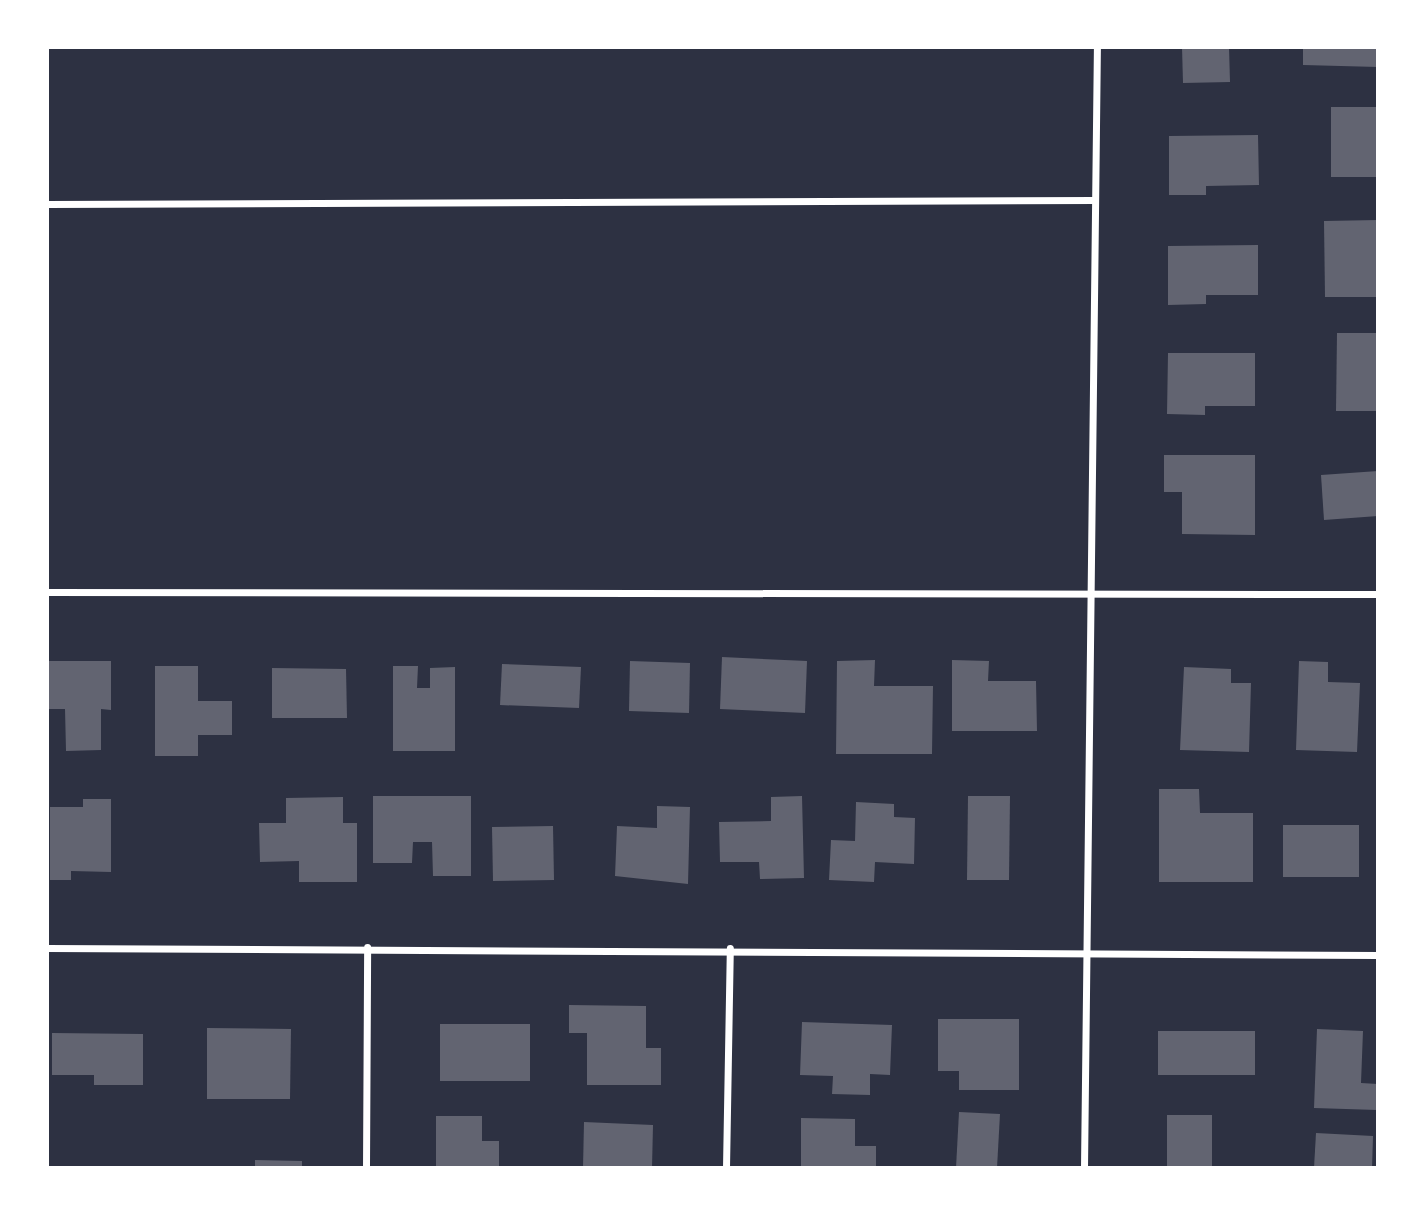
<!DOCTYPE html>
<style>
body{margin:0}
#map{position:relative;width:1425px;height:1215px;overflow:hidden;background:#2d3142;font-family:Rubik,sans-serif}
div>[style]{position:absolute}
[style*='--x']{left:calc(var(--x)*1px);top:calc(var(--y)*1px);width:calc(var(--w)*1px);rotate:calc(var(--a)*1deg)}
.building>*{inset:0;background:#626471}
.minor>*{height:7px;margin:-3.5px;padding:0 3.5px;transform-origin:3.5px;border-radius:3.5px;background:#fff}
span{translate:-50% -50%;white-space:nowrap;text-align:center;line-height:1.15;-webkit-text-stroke:5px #fff;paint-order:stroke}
.frame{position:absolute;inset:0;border:49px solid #fff;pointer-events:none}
</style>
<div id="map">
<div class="building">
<i style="clip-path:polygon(1182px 47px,1229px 47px,1230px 82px,1183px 83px)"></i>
<i style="clip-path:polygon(1303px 47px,1378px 47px,1378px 67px,1303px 65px)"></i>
<i style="clip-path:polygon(1331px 107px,1378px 107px,1378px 177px,1331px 177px)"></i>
<i style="clip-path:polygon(1258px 135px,1259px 185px,1206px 186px,1206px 195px,1169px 195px,1169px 136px)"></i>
<i style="clip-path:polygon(1378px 220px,1378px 297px,1325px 297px,1324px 221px)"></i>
<i style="clip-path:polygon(1258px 245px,1258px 295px,1206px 295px,1206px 304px,1168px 305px,1168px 246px)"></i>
<i style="clip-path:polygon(1337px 333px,1378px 333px,1378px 411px,1336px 411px)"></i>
<i style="clip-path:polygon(1168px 353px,1255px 353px,1255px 406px,1205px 406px,1205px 415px,1167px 414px)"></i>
<i style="clip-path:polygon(1164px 455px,1255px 455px,1255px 535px,1182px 534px,1182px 492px,1164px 492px)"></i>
<i style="clip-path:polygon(1378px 471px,1378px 516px,1324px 520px,1321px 475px)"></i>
<i style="clip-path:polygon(722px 657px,807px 661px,805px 713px,720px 709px)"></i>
<i style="clip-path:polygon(875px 660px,874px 686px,933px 686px,932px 754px,836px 754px,837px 661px)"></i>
<i style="clip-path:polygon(952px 660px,989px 661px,988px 681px,1036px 681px,1037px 731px,952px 731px)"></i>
<i style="clip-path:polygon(47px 661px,111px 661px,111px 710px,101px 709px,101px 750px,66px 751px,65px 709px,47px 709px)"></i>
<i style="clip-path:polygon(630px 661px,690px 663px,689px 713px,629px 711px)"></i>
<i style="clip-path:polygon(1299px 661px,1328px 662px,1328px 682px,1360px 683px,1357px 752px,1296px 750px)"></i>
<i style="clip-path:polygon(502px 664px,581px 667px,579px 708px,500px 705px)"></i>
<i style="clip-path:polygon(155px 666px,198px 666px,198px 701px,232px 701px,232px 735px,198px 735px,198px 756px,155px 756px)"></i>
<i style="clip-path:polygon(393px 666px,418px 666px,417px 688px,430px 688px,430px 668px,455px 667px,455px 751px,393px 751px)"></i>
<i style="clip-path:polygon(1184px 667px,1231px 669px,1231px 683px,1251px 683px,1249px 752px,1180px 750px)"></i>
<i style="clip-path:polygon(272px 668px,346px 669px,347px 718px,272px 718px)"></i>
<i style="clip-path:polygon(1159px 789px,1199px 789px,1200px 813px,1253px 813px,1253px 882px,1159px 882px)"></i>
<i style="clip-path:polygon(373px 796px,471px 796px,471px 876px,433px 876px,432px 842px,413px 842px,412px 863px,373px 863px)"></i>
<i style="clip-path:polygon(802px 796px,804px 878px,760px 879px,759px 862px,720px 862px,719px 822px,771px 821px,771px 797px)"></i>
<i style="clip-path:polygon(968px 796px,1010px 796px,1009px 880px,967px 880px)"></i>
<i style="clip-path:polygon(343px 797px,343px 823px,357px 823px,357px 882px,299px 882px,299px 861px,260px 862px,259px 823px,286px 823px,286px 798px)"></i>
<i style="clip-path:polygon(83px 799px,111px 799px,111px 872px,71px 871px,71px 880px,50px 880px,50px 807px,83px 807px)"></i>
<i style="clip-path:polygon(856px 802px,894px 804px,894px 817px,915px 818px,914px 864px,875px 862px,874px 882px,829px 880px,831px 840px,855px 841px)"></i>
<i style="clip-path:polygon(657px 806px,690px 807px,688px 884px,615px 876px,617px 826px,657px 828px)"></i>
<i style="clip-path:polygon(1283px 825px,1359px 825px,1359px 877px,1283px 877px)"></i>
<i style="clip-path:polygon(553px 826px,554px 880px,493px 881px,492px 827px)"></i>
<i style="clip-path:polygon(569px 1005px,646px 1006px,646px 1048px,661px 1048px,661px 1085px,587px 1085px,587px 1033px,569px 1033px)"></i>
<i style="clip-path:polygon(938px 1019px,1019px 1019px,1019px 1090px,959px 1090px,959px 1071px,938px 1071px)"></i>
<i style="clip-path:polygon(802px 1022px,892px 1025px,890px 1075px,870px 1074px,870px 1095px,832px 1094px,833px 1076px,800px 1075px)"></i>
<i style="clip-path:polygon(440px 1024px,530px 1024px,530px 1081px,440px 1081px)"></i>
<i style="clip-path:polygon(207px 1028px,291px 1029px,290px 1099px,207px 1099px)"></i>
<i style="clip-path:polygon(1317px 1029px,1363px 1031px,1361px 1083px,1378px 1084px,1377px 1110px,1314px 1108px)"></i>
<i style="clip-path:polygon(1158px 1031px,1255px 1031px,1255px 1075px,1158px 1075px)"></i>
<i style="clip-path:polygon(52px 1033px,143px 1034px,143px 1085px,94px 1085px,94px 1075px,52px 1075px)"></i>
<i style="clip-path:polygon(959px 1112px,1000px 1114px,997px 1168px,956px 1168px)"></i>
<i style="clip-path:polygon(1167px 1115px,1212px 1115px,1212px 1168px,1167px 1168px)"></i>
<i style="clip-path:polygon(436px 1116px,482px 1116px,482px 1141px,499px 1141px,499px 1168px,436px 1168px)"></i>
<i style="clip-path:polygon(801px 1118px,855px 1119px,855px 1146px,876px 1146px,876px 1168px,801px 1168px)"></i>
<i style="clip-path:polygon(584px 1122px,653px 1125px,652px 1168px,583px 1168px)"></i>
<i style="clip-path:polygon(1316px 1133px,1373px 1136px,1372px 1168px,1314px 1168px)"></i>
<i style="clip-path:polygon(255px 1160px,302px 1161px,302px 1168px,255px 1168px)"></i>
</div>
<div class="minor">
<i style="--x:47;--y:204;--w:1048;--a:-0.22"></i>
<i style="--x:47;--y:592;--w:1331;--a:0.09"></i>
<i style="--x:47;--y:948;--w:1331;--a:0.3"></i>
<i style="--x:366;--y:1168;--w:221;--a:-89.7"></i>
<i style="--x:726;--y:1168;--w:220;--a:-89"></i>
<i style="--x:1084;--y:1168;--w:1121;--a:-89.34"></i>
</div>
<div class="frame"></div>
</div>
